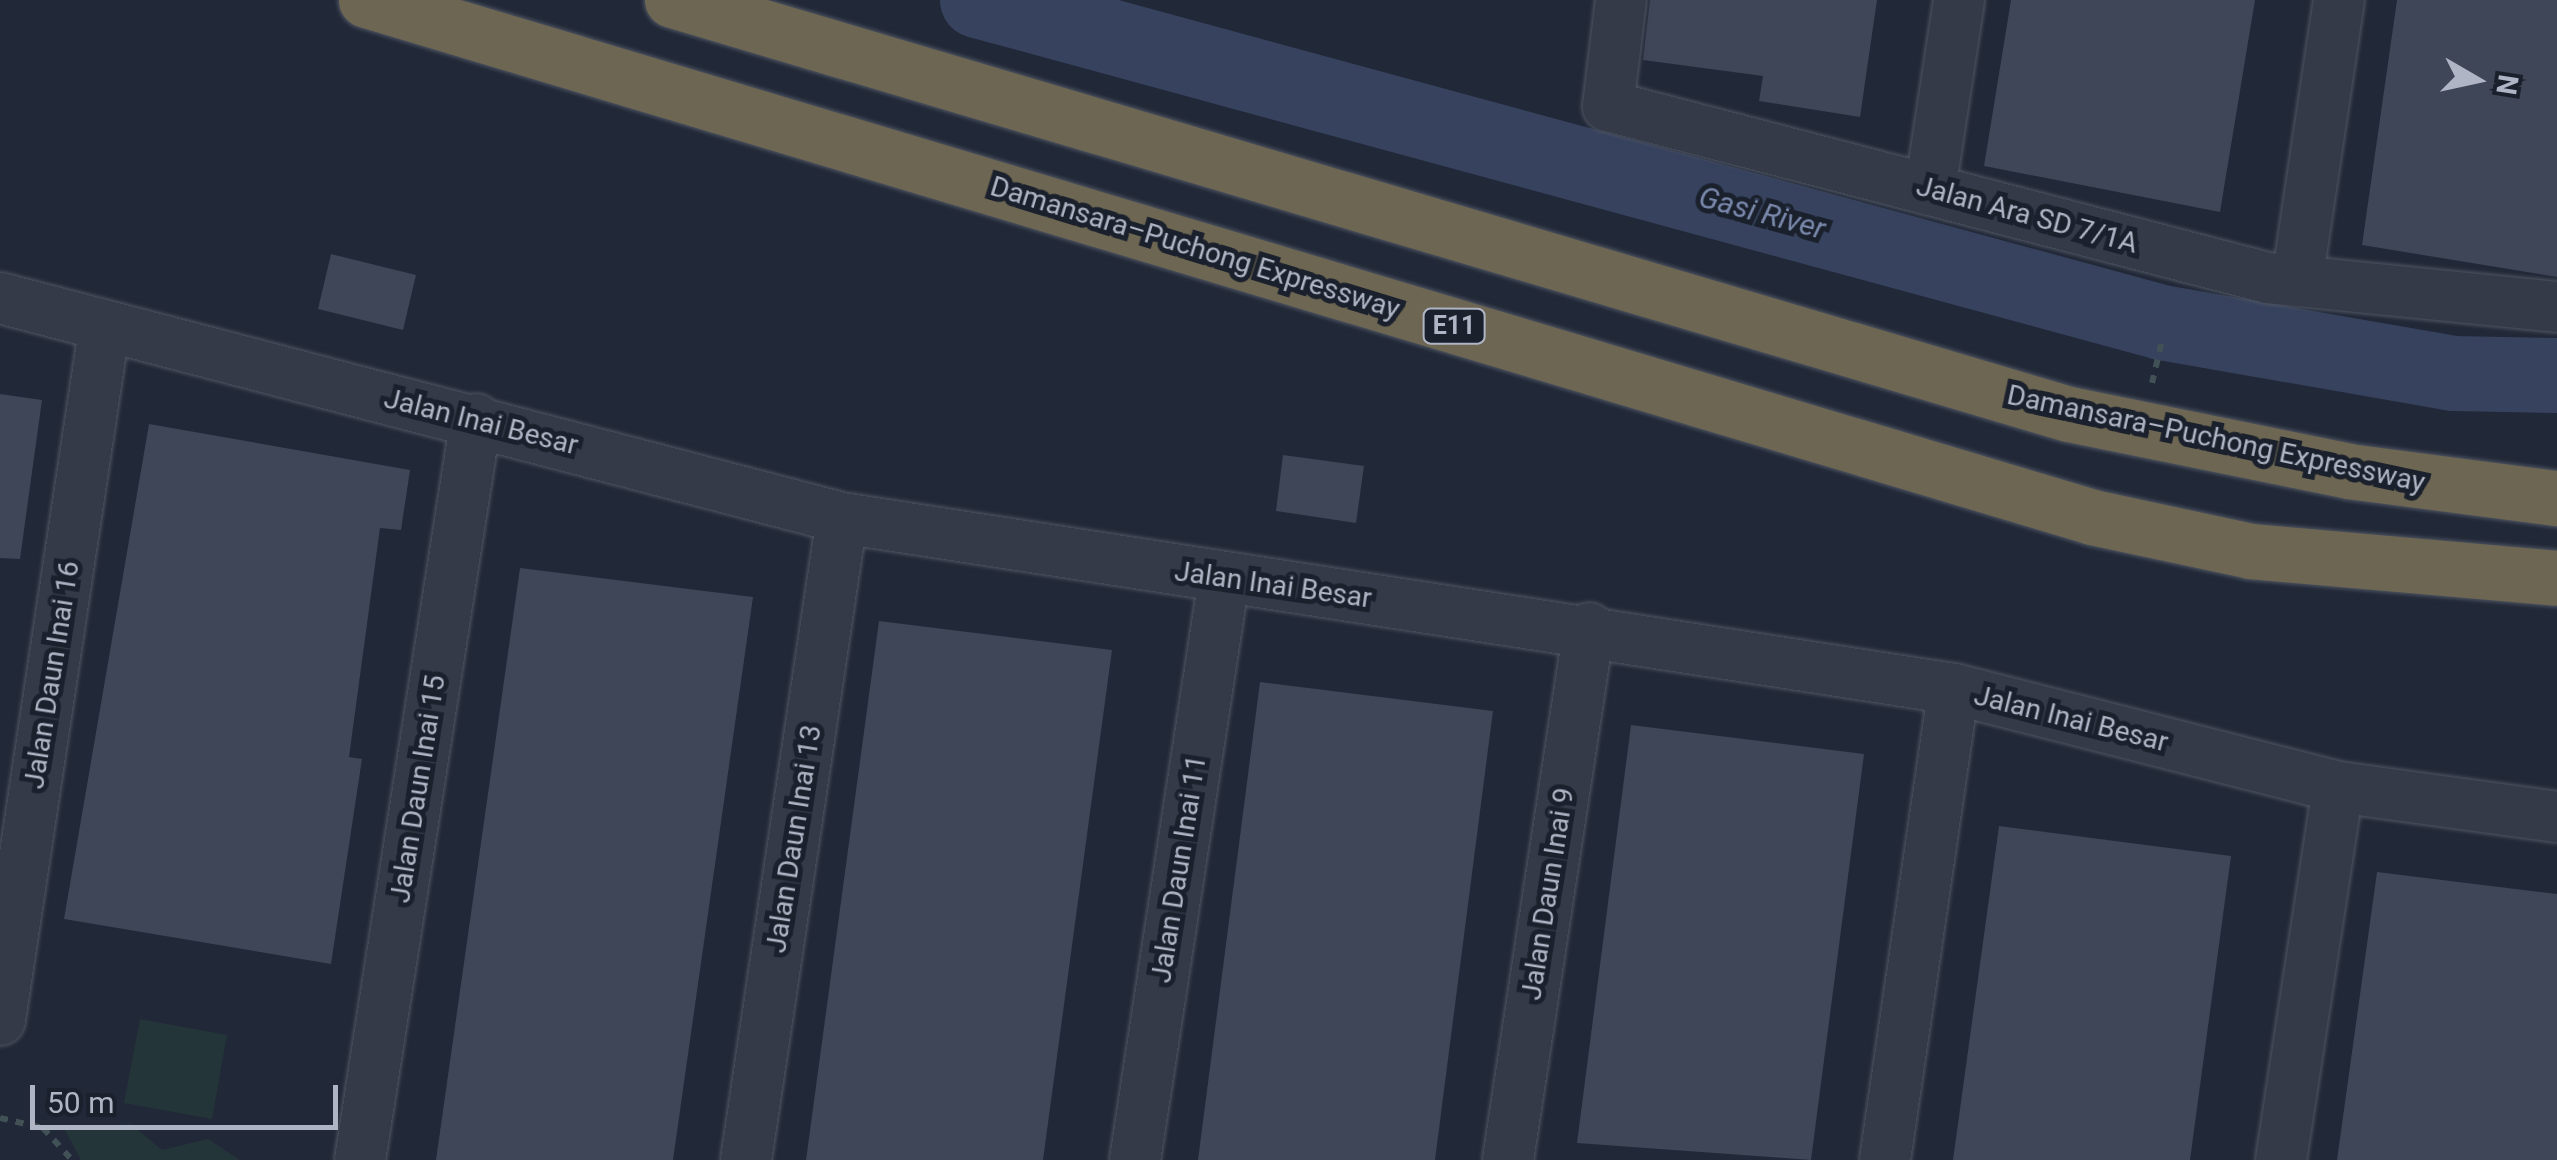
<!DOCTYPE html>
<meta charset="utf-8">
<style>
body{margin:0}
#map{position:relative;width:2557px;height:1160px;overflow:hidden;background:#212837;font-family:Roboto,sans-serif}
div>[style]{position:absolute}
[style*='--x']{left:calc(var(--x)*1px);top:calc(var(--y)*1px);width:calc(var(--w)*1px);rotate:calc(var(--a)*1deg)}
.green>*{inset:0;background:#243539}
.river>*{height:75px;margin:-37.5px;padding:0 37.5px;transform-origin:37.5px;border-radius:37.5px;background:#36425e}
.building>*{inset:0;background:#3e4657}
.path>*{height:6px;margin-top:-3px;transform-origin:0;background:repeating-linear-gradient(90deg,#415155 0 8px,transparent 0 16px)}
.roads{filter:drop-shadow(0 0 2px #4f5562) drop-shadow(0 0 2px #4f5562)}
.minor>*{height:50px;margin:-25px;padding:0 25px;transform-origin:25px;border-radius:25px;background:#353a48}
.motorway>*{height:55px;margin:-27.5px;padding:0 27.5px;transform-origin:27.5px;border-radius:27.5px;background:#6d6652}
span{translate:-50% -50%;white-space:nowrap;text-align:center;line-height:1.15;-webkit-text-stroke:10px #1a202c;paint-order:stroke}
.shield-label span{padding:2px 8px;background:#1a202c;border:2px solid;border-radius:8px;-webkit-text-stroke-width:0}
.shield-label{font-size:25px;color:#afb5c4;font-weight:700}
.street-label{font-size:28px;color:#afb5c4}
.water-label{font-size:30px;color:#7988ab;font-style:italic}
.north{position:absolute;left:2427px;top:30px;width:100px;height:100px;-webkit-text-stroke:8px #1a202c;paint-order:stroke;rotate:99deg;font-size:28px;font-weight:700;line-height:40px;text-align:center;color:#afb5c4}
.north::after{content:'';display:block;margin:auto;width:35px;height:45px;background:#afb5c4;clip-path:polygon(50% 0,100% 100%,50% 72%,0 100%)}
.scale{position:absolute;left:30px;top:1085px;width:308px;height:45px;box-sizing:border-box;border:5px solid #afb5c4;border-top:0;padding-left:12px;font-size:30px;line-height:35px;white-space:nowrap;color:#afb5c4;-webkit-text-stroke:8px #1a202c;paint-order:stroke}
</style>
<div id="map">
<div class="green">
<i style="clip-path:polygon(140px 1019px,227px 1035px,212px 1119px,124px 1103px)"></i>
<i style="clip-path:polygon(131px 1124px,162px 1150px,208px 1139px,240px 1160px,81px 1160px,64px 1128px)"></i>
</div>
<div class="river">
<i style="--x:977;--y:0;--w:1227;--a:15.21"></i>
<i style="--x:2161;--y:322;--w:295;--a:9.9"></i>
<i style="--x:2452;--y:373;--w:105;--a:1.1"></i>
</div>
<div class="building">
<i style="clip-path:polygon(1650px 0,1877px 0,1860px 117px,1759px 101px,1763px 76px,1643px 60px)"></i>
<i style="clip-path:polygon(2011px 0,2255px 0,2220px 212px,1984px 166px)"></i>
<i style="clip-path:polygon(2397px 0,2557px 0,2557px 277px,2362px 245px)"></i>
<i style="clip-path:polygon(331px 254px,416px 275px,403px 330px,318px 309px)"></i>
<i style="clip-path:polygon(0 394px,42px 400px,20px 559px,0 558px)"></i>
<i style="clip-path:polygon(149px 424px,410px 470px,401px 530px,380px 528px,349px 757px,362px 759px,331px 964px,64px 919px)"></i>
<i style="clip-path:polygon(1283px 455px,1364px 466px,1356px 523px,1276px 511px)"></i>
<i style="clip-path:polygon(520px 568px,753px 597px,673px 1160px,436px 1160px)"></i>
<i style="clip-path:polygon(879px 621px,1112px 650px,1043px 1160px,806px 1160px)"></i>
<i style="clip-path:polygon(1260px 682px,1493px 711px,1435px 1160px,1198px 1160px)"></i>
<i style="clip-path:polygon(1631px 725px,1864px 754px,1811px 1160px,1577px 1143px)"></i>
<i style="clip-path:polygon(1999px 826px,2231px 856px,2190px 1160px,1953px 1160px)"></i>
<i style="clip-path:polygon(2377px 872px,2557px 894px,2557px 1160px,2337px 1160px)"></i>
</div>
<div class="path">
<i style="--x:2152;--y:383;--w:43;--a:-76.6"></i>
<i style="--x:0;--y:1118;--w:44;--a:13.1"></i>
<i style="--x:43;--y:1128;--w:43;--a:47.8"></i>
</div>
<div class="roads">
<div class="minor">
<i style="--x:1621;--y:0;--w:107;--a:97"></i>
<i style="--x:1608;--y:106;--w:682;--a:14.61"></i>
<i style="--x:2268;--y:278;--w:290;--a:5.7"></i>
<i style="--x:1930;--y:190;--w:192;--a:-81.3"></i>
<i style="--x:2297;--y:281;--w:284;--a:-81.5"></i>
<i style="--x:0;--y:298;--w:870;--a:14.64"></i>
<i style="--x:842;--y:518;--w:1125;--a:8.74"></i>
<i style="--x:1954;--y:689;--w:396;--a:14.3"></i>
<i style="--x:2338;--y:787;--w:221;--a:7.8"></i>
<i style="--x:0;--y:1020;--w:697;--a:-81.42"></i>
<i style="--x:360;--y:1160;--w:750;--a:-81.1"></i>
<i style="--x:746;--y:1160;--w:649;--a:-81.5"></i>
<i style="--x:1135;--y:1160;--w:588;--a:-81.29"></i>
<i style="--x:1508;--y:1160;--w:538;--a:-81.34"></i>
<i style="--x:1885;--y:1160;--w:476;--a:-81.7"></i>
<i style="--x:2281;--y:1160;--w:377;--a:-81.3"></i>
</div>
<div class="motorway">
<i style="--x:366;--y:0;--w:1802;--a:16.67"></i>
<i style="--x:2092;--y:517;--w:162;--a:12.1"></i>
<i style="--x:2250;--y:551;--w:308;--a:5"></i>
<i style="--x:672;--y:0;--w:1457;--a:16.51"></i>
<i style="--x:2069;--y:414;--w:285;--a:11.5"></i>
<i style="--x:2348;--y:471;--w:211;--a:7.4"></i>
</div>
</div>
<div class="shield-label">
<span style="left:1454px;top:326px">E11</span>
</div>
<div class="street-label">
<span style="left:2027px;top:215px;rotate:15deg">Jalan Ara SD 7/1A</span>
<span style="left:1195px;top:248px;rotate:17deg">Damansara–Puchong Expressway</span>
<span style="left:481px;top:422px;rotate:14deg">Jalan Inai Besar</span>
<span style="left:2216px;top:439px;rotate:12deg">Damansara–Puchong Expressway</span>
<span style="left:1273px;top:585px;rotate:8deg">Jalan Inai Besar</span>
<span style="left:52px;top:675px;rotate:-81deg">Jalan Daun Inai 16</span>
<span style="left:2071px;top:719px;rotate:14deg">Jalan Inai Besar</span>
<span style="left:418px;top:789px;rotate:-81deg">Jalan Daun Inai 15</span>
<span style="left:794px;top:839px;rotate:-81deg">Jalan Daun Inai 13</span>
<span style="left:1179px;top:869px;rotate:-81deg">Jalan Daun Inai 11</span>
<span style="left:1548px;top:894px;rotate:-81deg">Jalan Daun Inai 9</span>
</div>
<div class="water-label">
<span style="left:1762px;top:213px;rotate:15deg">Gasi River</span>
</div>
<div class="north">N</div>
<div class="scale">50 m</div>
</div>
